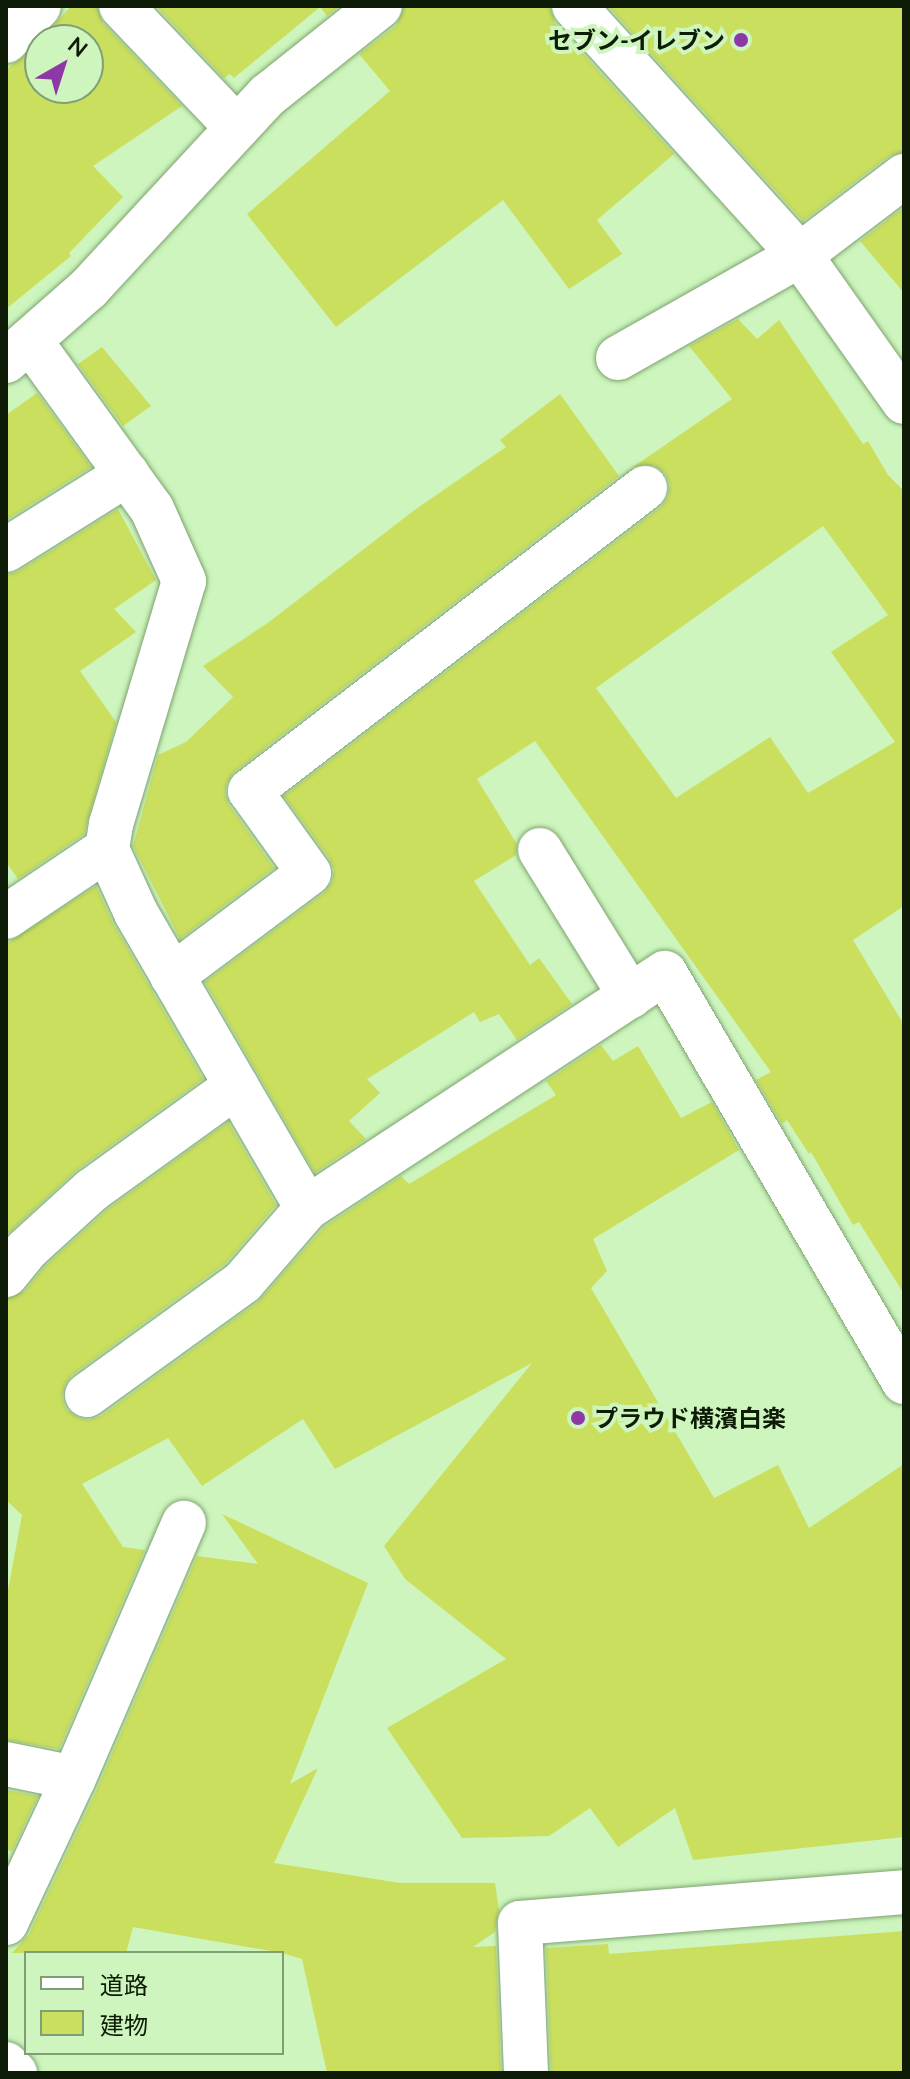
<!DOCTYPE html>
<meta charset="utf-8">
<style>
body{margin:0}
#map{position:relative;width:910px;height:2079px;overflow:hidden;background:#cdf5bd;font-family:Lato,"Noto Sans JP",sans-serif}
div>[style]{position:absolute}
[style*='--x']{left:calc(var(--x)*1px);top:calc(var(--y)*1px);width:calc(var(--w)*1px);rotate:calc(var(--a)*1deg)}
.building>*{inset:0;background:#cbdf5e}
.roads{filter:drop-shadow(0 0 2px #7ea36f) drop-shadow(0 0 2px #7ea36f)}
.minor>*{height:44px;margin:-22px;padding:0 22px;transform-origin:22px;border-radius:22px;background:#fff}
.dots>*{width:22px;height:22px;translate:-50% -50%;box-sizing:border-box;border:4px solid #cdf5bd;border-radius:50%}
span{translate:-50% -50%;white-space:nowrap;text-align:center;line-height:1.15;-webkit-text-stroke:8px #cdf5bd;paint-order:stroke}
.poi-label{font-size:24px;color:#0d1b07;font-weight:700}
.right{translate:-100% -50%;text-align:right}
.left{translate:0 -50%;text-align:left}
.frame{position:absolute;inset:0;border:8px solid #0d1b07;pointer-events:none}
.legend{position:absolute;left:24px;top:1951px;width:260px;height:104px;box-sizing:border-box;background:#cdf5bd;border:2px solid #809e74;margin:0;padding:10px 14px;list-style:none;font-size:24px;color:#0d1b07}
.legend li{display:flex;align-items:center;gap:16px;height:40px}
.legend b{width:40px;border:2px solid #809e74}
.north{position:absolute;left:24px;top:24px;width:80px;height:80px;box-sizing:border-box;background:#cdf5bd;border:2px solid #809e74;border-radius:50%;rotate:39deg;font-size:22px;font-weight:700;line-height:32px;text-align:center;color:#0d1b07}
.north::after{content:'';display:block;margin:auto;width:28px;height:36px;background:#8c38a7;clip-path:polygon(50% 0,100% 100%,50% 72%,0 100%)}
</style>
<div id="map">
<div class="building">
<i style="clip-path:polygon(71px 6px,97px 6px,103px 23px,182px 106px,93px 166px,123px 197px,69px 253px,71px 256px,6px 309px,6px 70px,40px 41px,40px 88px,88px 88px,88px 40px,41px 40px)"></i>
<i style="clip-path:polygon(156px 6px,340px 6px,327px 16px,320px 7px,234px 78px,230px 74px,224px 78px)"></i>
<i style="clip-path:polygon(404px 6px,550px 6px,555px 23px,674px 154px,597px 220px,622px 254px,569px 289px,503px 200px,336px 327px,247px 214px,390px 91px,359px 54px,396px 26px)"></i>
<i style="clip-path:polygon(608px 6px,904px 6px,904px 152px,889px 156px,803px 221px)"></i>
<i style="clip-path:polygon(904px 207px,904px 293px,860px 241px)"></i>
<i style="clip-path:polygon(evenodd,738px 319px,757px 339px,779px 320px,863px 444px,868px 441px,888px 475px,904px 491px,904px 906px,853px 940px,904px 1025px,904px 1294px,859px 1222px,853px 1225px,811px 1152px,809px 1154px,787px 1120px,782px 1124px,756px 1080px,771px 1072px,535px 741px,477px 779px,517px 844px,516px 855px,474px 881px,530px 965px,539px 958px,572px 1004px,517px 1040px,499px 1014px,480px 1022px,474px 1012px,367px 1079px,380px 1093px,349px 1121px,366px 1139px,315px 1173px,205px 982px,324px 893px,332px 882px,334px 870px,329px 858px,284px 796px,661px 507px,668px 497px,670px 484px,665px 473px,654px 465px,633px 467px,732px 399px,689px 346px,738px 319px,823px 526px,888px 615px,831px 652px,895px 742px,808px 793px,770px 737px,676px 798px,596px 688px,823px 526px)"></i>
<i style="clip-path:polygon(102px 347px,151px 406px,123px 426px,78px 364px)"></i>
<i style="clip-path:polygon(37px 393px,91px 467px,6px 520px,6px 415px)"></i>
<i style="clip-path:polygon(560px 394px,619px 476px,234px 772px,227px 782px,225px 793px,229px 805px,274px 868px,180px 939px,133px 846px,158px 755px,186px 742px,233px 697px,203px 666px,269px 622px,416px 509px,506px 447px,500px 440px)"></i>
<i style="clip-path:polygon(118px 509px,156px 580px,114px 609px,136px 632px,80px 671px,116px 722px,84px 834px,18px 879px,6px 862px,6px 575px,19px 571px)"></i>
<i style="clip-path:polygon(96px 886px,114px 925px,203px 1079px,77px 1170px,6px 1235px,6px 944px)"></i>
<i style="clip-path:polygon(601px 1045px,613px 1061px,638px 1046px,681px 1118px,712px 1102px,739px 1150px,593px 1239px,607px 1271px,591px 1288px,714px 1498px,778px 1465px,809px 1528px,904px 1464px,904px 1837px,693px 1860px,675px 1808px,618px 1847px,590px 1808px,549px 1836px,462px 1838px,387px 1728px,506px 1659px,405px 1579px,384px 1546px,532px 1363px,335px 1469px,303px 1419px,202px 1486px,168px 1438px,82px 1484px,123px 1547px,145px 1550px,59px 1749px,6px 1740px,6px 1601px,22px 1515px,6px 1500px,6px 1299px,25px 1291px,44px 1267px,108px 1209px,228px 1122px,276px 1205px,226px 1263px,72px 1375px,65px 1384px,62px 1397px,66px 1409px,78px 1418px,89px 1420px,101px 1416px,258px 1302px,324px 1227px,401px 1176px,409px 1184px,556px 1095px,546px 1081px)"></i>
<i style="clip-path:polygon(222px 1514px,368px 1583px,290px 1784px,318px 1768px,274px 1863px,400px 1883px,495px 1883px,499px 1910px,495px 1932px,473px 1947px,496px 1946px,501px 2073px,327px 2073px,302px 1959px,282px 1953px,133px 1927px,126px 1953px,12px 1953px,29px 1934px,97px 1789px,197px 1556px,258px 1564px)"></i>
<i style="clip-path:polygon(6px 1790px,38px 1796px,12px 1851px,6px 1850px)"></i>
<i style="clip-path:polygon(904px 1931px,904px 2073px,551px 2073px,546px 1948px,608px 1944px,609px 1954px)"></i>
</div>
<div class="roads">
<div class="minor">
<i style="--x:121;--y:6;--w:168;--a:46.4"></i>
<i style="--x:574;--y:6;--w:336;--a:47.8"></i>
<i style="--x:800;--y:255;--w:180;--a:54.7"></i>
<i style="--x:6;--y:41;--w:48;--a:-46.7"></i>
<i style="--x:31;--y:342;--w:206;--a:54.1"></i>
<i style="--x:152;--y:509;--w:79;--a:66"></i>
<i style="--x:184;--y:581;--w:254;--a:106.7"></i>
<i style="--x:111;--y:824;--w:25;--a:99"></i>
<i style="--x:107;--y:849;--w:70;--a:65.6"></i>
<i style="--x:136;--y:913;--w:341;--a:59.9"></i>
<i style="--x:618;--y:358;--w:209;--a:-29.5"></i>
<i style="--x:800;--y:255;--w:131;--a:-37.2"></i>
<i style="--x:6;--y:361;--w:111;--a:-41.3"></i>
<i style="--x:89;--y:288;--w:263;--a:-47.2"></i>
<i style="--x:268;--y:95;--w:143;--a:-38.5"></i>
<i style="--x:6;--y:550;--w:143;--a:-32.1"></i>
<i style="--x:540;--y:850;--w:172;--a:58.3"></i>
<i style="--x:6;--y:917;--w:122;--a:-34"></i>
<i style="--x:172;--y:976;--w:171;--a:-36.9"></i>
<i style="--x:309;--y:873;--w:101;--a:-125.7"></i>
<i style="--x:250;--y:791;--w:498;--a:-37.5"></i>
<i style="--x:6;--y:1275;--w:32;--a:-51"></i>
<i style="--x:26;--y:1250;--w:89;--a:-42.3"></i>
<i style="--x:92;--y:1190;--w:178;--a:-35.8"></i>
<i style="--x:87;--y:1395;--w:193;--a:-35.9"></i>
<i style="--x:243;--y:1282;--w:98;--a:-49.1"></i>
<i style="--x:307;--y:1208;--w:428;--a:-33.3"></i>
<i style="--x:665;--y:973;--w:474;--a:59.7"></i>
<i style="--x:6;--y:1764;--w:69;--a:11.6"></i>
<i style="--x:6;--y:1923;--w:160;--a:-64.9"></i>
<i style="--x:74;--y:1778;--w:278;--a:-66.7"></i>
<i style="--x:6;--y:2064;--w:13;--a:45"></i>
<i style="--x:526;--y:2073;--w:150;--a:-92.3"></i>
<i style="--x:520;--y:1923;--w:385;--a:-4.6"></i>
</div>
</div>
<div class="dots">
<i style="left:741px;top:40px;background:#8c38a7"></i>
<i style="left:578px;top:1418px;background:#8c38a7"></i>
</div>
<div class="poi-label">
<span class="right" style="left:725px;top:40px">セブン-イレブン</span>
<span class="left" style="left:594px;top:1418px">プラウド横濱白楽</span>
</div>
<div class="frame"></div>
<ul class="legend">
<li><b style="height:10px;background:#fff"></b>道路</li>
<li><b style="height:22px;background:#cbdf5e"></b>建物</li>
</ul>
<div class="north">N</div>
</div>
